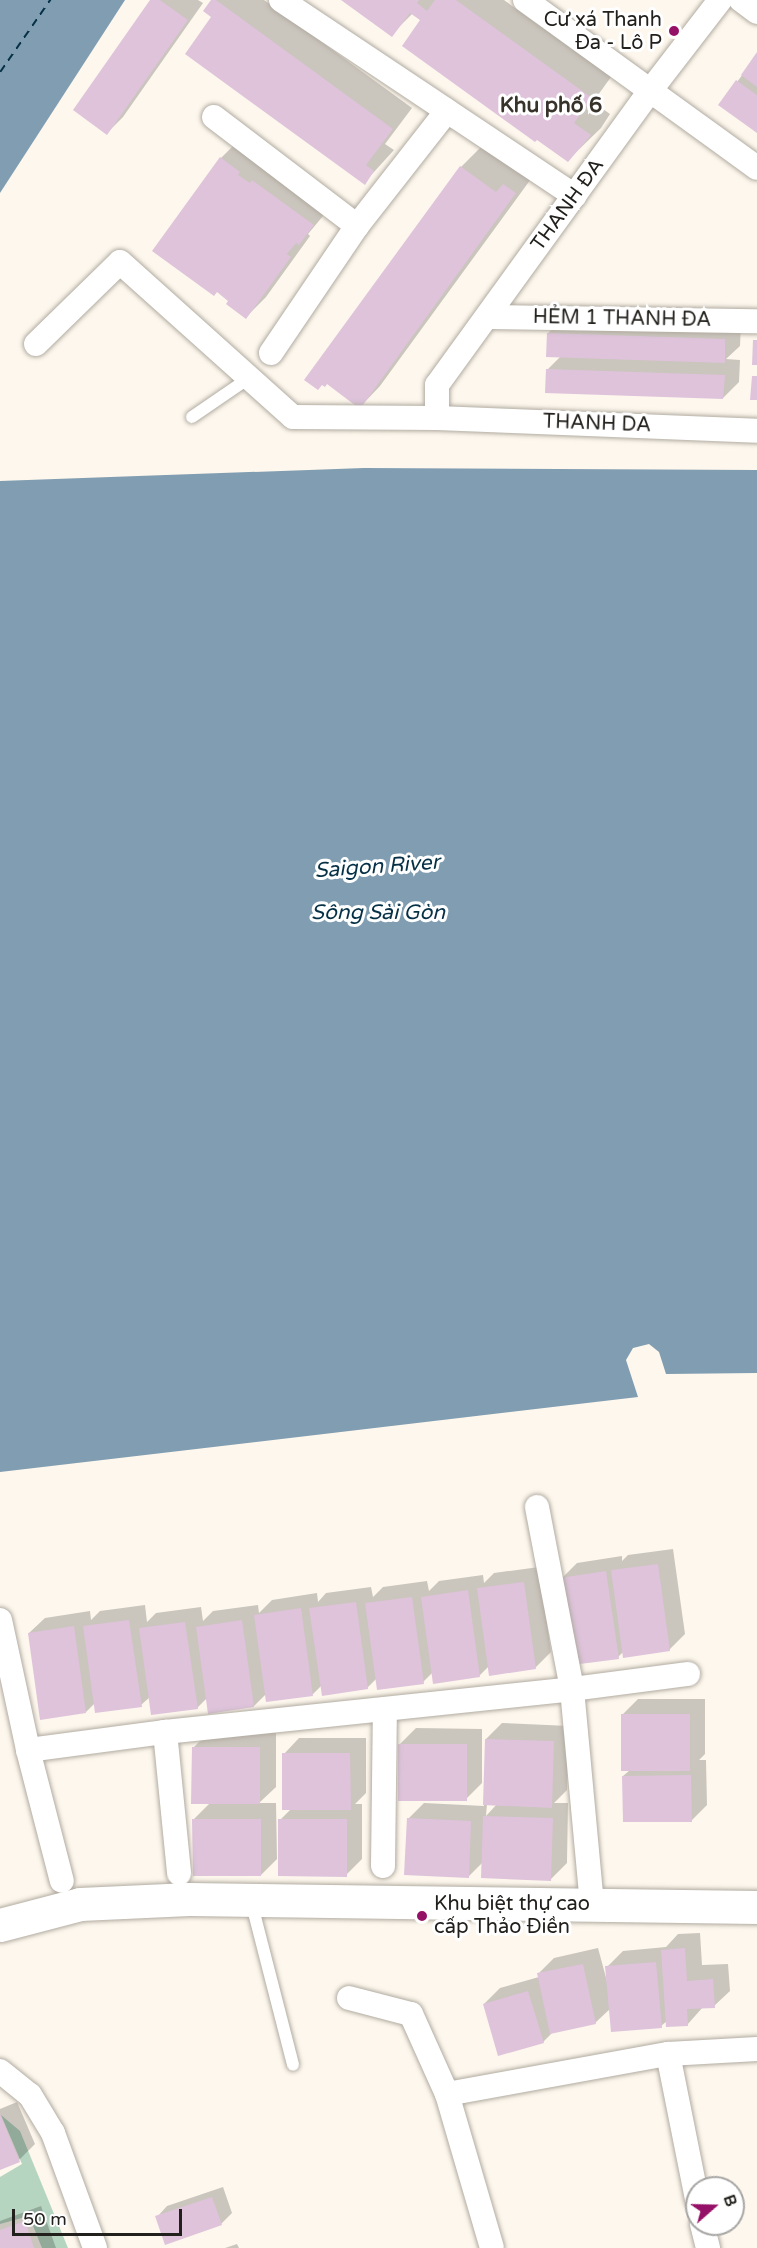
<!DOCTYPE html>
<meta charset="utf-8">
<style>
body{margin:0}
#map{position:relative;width:757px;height:2248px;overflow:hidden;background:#fdf7ed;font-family:"Varela Round",sans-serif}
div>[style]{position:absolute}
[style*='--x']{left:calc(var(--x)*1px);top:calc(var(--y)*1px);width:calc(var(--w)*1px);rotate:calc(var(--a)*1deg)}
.green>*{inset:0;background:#b6d5c1}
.water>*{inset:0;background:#809db1}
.shadow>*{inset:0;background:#0003}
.ferry>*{height:1.5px;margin-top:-0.75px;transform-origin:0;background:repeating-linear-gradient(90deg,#063046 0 8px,transparent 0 14px)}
.building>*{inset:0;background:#dec3db}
.roads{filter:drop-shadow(0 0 2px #b1aba1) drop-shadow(0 0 2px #b1aba1)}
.lane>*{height:12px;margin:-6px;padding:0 6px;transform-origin:6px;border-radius:6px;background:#fff}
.street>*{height:24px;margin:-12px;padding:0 12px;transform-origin:12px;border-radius:12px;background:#fff}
.secondary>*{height:33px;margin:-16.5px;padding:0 16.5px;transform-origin:16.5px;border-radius:16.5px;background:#fff}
.dots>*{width:16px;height:16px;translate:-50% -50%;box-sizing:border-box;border:3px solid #fff;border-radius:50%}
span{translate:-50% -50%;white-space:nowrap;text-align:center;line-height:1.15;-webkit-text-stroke:6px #fff;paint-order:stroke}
.poi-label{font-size:20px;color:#22201c}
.right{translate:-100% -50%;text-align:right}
.left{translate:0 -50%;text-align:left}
.street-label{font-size:20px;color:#22201c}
.neighbourhood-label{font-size:21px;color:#37322a;font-weight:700}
.water-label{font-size:21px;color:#063046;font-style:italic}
.north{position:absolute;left:685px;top:2176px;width:60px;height:60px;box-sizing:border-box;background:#fff;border:2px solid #a7a6a4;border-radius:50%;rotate:70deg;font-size:16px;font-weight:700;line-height:24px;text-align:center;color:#22201c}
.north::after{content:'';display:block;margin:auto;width:21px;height:27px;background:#951067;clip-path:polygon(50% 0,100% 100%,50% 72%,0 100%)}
.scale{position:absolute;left:12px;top:2209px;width:170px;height:27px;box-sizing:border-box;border:3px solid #22201c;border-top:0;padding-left:8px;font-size:18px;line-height:21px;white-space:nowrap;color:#22201c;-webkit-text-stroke:4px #fff;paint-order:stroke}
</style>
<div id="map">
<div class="green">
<i style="clip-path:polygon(1px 2115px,20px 2131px,68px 2248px,42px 2248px,29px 2216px,0 2224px,0 2177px,22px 2164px)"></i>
</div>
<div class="water">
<i style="clip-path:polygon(0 0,125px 0,0 193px)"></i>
<i style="clip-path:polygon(364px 468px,757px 470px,757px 1373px,666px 1374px,659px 1352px,649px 1344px,633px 1348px,626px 1360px,638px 1397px,0 1472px,0 481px)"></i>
</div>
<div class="shadow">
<i style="clip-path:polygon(152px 0,198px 0,203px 3px,123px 117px,107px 133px)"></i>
<i style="clip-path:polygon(212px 0,264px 0,412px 108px,385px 144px,394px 150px,364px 183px,213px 17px)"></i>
<i style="clip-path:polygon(343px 0,504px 0,611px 77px,593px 102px,610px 114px,601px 128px,568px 160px,413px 13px,391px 35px)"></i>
<i style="clip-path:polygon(757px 55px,757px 131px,720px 105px)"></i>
<i style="clip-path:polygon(242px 137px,333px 204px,308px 234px,310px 236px,266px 297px,246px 317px,230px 300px,221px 158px)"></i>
<i style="clip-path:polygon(482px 146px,517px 172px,525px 164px,536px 172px,380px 386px,360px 407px,327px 383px,306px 380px,461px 167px)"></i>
<i style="clip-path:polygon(564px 317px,741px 323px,740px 346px,726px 359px,740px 360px,739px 382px,723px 398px,547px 370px,561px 356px,548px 333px)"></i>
<i style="clip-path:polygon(673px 1549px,685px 1634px,669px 1650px,624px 1651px,618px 1657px,562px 1578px,577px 1563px,622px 1556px,622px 1561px,628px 1555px)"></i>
<i style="clip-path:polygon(539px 1567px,551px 1652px,535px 1668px,489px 1666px,479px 1676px,433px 1672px,423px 1682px,377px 1678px,367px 1688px,322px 1685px,313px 1694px,267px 1693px,254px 1706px,207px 1698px,197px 1708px,150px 1697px,141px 1705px,95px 1703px,86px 1712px,29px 1633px,45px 1618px,90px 1611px,91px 1620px,100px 1611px,145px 1605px,147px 1622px,156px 1613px,201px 1607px,203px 1621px,213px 1611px,258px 1605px,259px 1613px,272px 1600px,317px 1593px,318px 1602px,326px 1593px,371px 1587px,373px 1597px,383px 1587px,427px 1581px,429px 1591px,439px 1581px,483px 1575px,484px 1583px,494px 1573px)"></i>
<i style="clip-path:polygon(638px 1699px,705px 1699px,705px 1754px,699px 1760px,706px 1760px,707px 1805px,691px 1821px,623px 1776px,630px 1770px,623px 1714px)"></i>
<i style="clip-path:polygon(evenodd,502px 1723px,569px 1726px,567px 1790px,554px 1803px,568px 1803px,567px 1863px,551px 1879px,483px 1862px,469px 1876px,408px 1819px,424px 1803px,484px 1806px,486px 1739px,502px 1723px,487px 1804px,497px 1804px,486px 1816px,487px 1804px)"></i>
<i style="clip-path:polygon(416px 1728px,482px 1729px,482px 1783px,466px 1799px,400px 1744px)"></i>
<i style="clip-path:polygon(209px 1732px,276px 1732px,276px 1787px,259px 1803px,276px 1803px,277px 1859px,261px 1875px,194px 1819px,210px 1803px,193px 1748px)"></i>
<i style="clip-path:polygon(299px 1738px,366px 1738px,366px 1793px,355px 1804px,362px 1804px,362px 1859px,346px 1875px,280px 1820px,291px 1809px,284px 1754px)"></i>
<i style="clip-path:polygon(700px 1933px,702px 1965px,728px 1964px,730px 1991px,714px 2006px,703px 2007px,687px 2025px,667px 2021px,661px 2026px,611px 2008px,595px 2023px,553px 2032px,543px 2042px,484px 2004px,500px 1988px,539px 1977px,538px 1974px,554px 1958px,598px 1948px,608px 1985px,607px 1967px,623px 1951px,666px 1947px,678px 1934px)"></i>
<i style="clip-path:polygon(17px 2102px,35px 2144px,19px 2160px,0 2168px,0 2109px)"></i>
<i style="clip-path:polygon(223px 2187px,232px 2213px,221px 2224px,157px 2217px,167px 2206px)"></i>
<i style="clip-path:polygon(41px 2206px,56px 2248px,0 2248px,0 2221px)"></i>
<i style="clip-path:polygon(237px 2244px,239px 2248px,225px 2248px)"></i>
</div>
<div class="ferry">
<i style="--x:0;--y:72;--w:88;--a:-55.2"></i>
</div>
<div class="building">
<i style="clip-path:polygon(150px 0,160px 0,188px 20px,107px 135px,73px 110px)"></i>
<i style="clip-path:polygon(211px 0,216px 0,393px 129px,366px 165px,374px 171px,365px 185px,185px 54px,211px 17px,203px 11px)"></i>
<i style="clip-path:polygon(341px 0,419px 0,417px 3px,427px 11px,435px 0,456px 0,592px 98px,574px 123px,591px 135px,568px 162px,537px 140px,535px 142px,402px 46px,420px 20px,410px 13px,392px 37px)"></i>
<i style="clip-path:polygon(757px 52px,757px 87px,741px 75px)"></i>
<i style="clip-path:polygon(736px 80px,757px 95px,757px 133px,718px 105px)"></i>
<i style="clip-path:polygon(220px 157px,240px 172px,238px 175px,250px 183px,252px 180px,314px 225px,299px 245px,296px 243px,287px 254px,291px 257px,246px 319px,226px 304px,228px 301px,217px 292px,214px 296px,152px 251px)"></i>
<i style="clip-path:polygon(460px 166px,496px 192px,503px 184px,516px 193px,360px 409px,327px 384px,325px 387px,322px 385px,318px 390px,304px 380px)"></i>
<i style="clip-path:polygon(547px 333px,725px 339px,725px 363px,546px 357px)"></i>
<i style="clip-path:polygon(753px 340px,757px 340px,757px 365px,752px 365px)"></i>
<i style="clip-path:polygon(546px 369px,725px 375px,723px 399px,545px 393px)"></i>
<i style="clip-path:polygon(752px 376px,757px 376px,757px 400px,750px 400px)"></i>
<i style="clip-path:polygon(658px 1564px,670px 1651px,623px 1658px,611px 1570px)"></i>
<i style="clip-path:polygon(606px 1571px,619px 1659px,572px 1665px,560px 1578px)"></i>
<i style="clip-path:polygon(524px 1582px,536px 1669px,489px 1676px,477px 1588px)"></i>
<i style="clip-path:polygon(468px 1590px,480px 1677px,433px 1684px,421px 1597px)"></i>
<i style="clip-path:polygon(412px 1597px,424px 1684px,377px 1690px,365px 1603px)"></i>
<i style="clip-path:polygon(356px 1602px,368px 1689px,322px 1696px,309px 1608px)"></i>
<i style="clip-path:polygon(301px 1608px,313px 1696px,266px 1702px,254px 1615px)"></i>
<i style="clip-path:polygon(129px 1620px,142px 1707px,95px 1713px,83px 1626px)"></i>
<i style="clip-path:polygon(242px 1620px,254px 1707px,208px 1714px,196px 1627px)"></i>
<i style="clip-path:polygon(185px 1622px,198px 1709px,151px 1715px,139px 1628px)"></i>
<i style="clip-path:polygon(74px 1626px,86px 1713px,40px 1720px,28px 1633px)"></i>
<i style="clip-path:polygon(621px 1714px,690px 1714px,690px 1771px,621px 1771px)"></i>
<i style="clip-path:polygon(485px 1739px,554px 1741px,552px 1808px,483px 1805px)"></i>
<i style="clip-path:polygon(398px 1744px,467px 1744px,467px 1801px,398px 1801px)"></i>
<i style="clip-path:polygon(192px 1747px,260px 1747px,260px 1804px,191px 1804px)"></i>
<i style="clip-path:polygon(282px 1753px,350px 1753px,351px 1810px,282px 1810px)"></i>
<i style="clip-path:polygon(691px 1775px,692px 1822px,623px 1822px,622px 1776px)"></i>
<i style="clip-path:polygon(483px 1816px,553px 1818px,551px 1881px,481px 1878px)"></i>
<i style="clip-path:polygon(407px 1818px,471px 1821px,469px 1878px,404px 1875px)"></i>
<i style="clip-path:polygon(192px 1819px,261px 1819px,261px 1876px,193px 1876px)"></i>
<i style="clip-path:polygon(278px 1819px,347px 1819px,347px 1877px,278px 1876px)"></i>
<i style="clip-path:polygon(685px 1948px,687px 1981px,713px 1979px,715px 2008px,687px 2009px,688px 2026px,666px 2027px,661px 1950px)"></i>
<i style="clip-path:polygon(656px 1962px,662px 2028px,611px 2032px,605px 1966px)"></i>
<i style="clip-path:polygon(583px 1964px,596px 2024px,550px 2034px,537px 1973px)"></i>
<i style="clip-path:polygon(528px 1991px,544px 2043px,498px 2056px,483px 2004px)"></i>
<i style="clip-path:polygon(0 2114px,20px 2162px,0 2170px)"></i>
<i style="clip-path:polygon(212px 2197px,222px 2225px,165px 2245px,155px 2216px)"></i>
<i style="clip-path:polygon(25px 2221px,34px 2248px,0 2248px,0 2230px)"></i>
</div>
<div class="roads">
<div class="lane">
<i style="--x:192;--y:417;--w:69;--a:-34.4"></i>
<i style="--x:251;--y:1901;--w:169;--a:75.6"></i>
</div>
<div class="street">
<i style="--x:281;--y:0;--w:353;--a:33.7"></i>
<i style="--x:525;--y:0;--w:286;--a:35.9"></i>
<i style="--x:741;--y:0;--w:20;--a:37"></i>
<i style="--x:214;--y:117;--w:180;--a:37.3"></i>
<i style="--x:488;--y:317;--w:269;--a:0.9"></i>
<i style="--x:36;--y:344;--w:117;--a:-44.3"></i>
<i style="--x:120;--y:262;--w:232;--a:41.9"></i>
<i style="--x:293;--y:417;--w:144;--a:0.4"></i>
<i style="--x:437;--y:418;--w:320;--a:2.3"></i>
<i style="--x:271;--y:353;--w:153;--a:-55.9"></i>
<i style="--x:357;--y:226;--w:146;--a:-52"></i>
<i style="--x:437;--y:418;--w:33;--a:-90"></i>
<i style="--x:437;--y:385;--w:363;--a:-54.1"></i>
<i style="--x:650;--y:91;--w:115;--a:-52.4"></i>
<i style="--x:537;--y:1507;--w:185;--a:79.1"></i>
<i style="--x:572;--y:1689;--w:117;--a:-7.4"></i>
<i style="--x:0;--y:1620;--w:133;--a:77.8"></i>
<i style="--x:28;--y:1750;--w:135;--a:75.5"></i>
<i style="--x:165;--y:1732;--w:142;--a:84.3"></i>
<i style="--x:28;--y:1750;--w:138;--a:-7.5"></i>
<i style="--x:165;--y:1732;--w:409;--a:-6"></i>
<i style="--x:572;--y:1689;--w:216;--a:84.7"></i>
<i style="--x:383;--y:1866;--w:156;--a:-89.3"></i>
<i style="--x:349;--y:1998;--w:64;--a:14.5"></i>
<i style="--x:411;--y:2014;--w:88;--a:65.8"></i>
<i style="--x:447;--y:2094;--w:160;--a:73.7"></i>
<i style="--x:668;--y:2054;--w:148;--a:78.7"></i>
<i style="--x:0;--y:2071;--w:38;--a:39"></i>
<i style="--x:30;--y:2095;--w:44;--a:58.8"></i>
<i style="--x:53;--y:2133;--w:122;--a:69.9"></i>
<i style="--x:447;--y:2094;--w:225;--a:-10.3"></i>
<i style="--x:668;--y:2054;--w:89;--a:-3.2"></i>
<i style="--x:702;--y:2224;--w:25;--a:76"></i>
</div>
<div class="secondary">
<i style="--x:0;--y:1925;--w:83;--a:-14.7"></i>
<i style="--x:80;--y:1904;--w:109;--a:-2.6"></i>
<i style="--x:189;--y:1899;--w:568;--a:0.81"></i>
</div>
</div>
<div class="dots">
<i style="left:674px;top:31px;background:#951067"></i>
<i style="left:422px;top:1916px;background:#951067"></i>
</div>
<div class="poi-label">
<span class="right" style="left:662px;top:32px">Cư xá Thanh<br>Đa - Lô P</span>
<span class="left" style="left:434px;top:1916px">Khu biệt thự cao<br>cấp Thảo Điền</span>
</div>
<div class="street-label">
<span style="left:568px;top:205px;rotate:-54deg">THANH ĐA</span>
<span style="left:622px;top:319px;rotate:1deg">HẺM 1 THANH ĐA</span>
<span style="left:597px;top:424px;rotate:2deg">THANH DA</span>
</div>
<div class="neighbourhood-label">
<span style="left:551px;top:106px">Khu phố 6</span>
</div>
<div class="water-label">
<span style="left:377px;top:867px;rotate:-4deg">Saigon River</span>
<span style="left:378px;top:913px">Sông Sài Gòn</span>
</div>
<div class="north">B</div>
<div class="scale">50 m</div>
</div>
